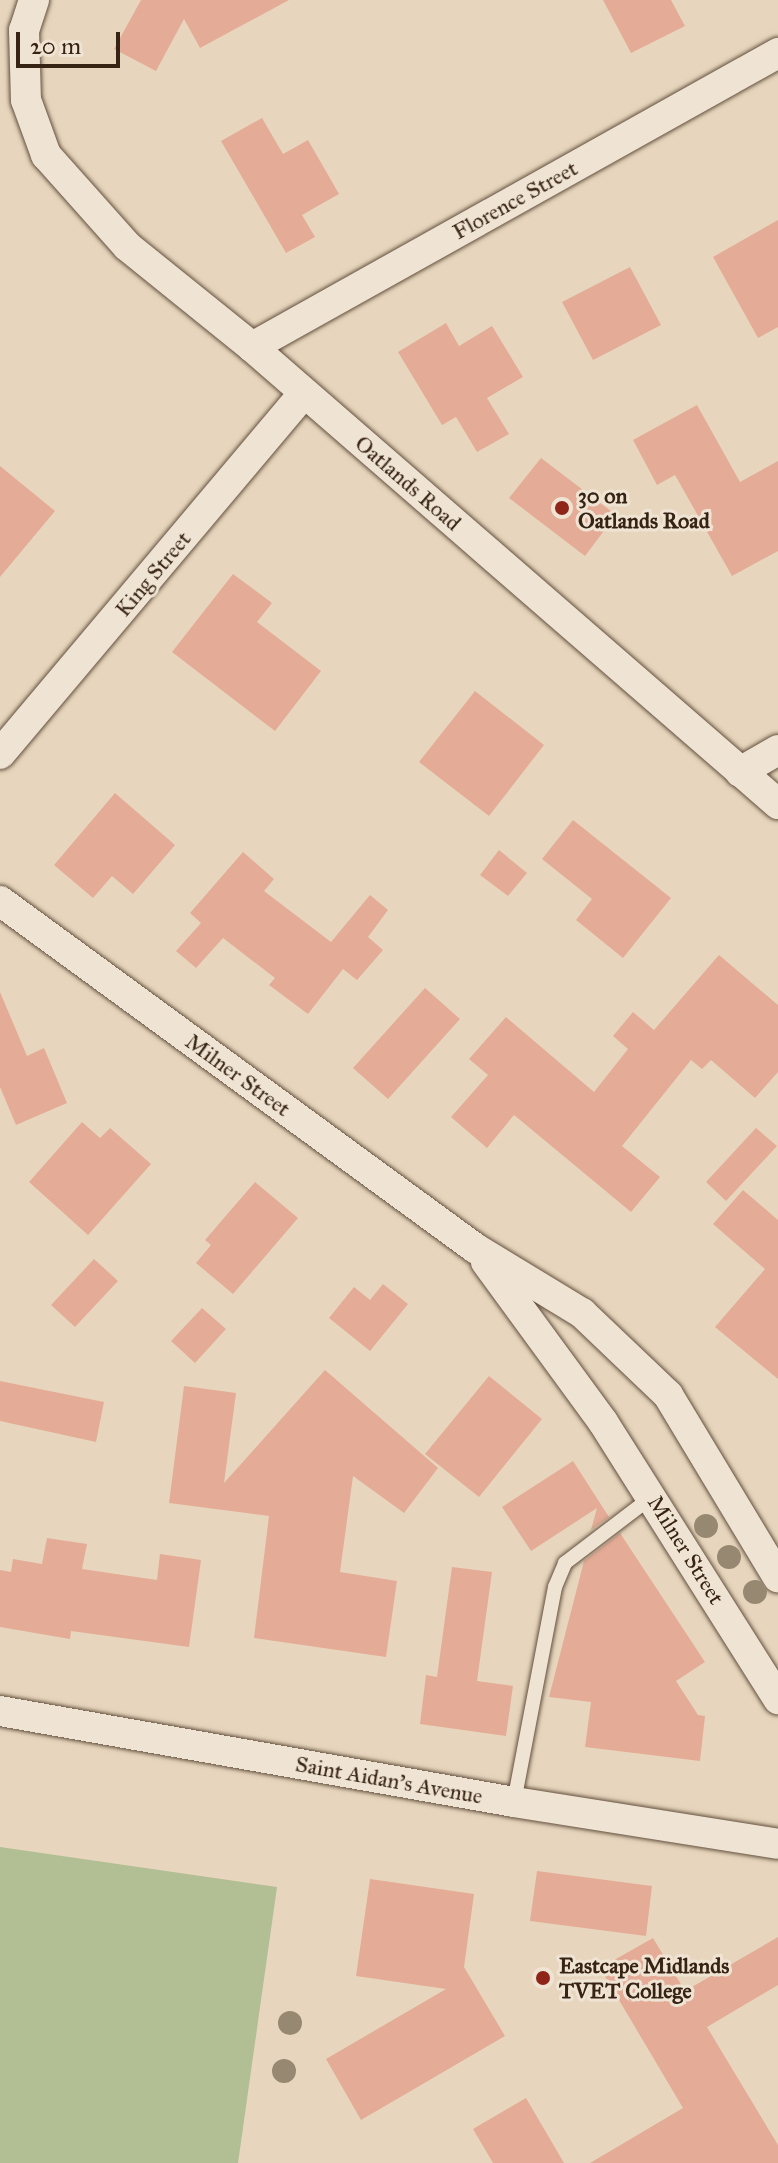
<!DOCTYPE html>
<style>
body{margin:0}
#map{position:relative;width:778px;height:2163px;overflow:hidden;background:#e7d6bd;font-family:"IM FELL Great Primer",serif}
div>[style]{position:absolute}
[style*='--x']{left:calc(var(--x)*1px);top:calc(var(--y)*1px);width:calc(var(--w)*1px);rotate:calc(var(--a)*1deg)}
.green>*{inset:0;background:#b2be94}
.building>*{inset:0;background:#e4ac96}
.roads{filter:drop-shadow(0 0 2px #63503e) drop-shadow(0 0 2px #63503e)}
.service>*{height:14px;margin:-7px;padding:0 7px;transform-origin:7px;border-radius:7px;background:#efe4d4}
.minor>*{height:30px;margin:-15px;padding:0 15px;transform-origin:15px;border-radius:15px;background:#efe4d4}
.trees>*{width:24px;height:24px;margin:-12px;border-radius:50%;background:#978971}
.dots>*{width:22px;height:22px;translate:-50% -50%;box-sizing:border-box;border:4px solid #efe4d4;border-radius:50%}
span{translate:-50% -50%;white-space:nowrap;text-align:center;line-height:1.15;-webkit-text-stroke:6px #efe4d4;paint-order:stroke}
.street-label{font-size:22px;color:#372313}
.poi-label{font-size:22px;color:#372313;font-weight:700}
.left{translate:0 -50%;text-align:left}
.scale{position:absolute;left:16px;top:32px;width:104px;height:36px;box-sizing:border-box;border:4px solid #372313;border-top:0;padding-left:10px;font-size:24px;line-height:28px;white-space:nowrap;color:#372313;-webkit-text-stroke:6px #efe4d4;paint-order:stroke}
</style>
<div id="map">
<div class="green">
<i style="clip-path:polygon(0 1847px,277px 1887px,238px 2163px,0 2163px)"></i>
</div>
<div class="building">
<i style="clip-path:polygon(141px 0,289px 0,200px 48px,184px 19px,156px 71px,114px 49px)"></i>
<i style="clip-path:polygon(603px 0,671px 0,685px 26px,631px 53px)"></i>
<i style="clip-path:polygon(262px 118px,283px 154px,308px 140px,339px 194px,302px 215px,315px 237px,286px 253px,221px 141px)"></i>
<i style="clip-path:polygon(778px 220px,778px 327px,758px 338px,713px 257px)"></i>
<i style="clip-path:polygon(630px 267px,661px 325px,593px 360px,562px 302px)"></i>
<i style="clip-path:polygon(446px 323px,459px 346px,492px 326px,523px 377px,487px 398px,509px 434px,477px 452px,456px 417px,442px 425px,398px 352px)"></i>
<i style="clip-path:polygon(697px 405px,740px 482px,778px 461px,778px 551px,732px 576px,675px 475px,657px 485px,633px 440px)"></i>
<i style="clip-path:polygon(541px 458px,616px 515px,585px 556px,509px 498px)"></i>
<i style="clip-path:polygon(0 466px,55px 511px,0 577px)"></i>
<i style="clip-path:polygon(233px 574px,272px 603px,257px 622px,321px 671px,275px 731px,172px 652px)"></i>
<i style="clip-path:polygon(475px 691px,544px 745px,489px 816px,419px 762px)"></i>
<i style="clip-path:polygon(115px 793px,175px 845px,133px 894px,112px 876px,93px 898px,54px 865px)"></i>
<i style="clip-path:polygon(573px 820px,671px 898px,623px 958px,576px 920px,592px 899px,542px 859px)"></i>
<i style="clip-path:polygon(499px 850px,527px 873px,508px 896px,480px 875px)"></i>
<i style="clip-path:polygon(243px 852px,274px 879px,264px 891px,331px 942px,370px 895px,388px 910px,368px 937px,383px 950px,357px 980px,343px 969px,308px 1014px,269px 985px,275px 978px,223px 938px,196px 968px,176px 951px,201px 923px,190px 913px)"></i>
<i style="clip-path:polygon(719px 955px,778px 1005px,778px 1072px,755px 1098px,711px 1060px,702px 1069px,691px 1060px,622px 1146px,660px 1177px,631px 1212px,514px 1115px,487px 1148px,451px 1117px,488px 1075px,469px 1059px,506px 1017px,594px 1092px,628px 1049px,613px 1036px,633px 1012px,654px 1030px)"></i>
<i style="clip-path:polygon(425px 988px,460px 1019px,388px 1099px,353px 1068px)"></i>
<i style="clip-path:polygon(0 992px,27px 1056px,44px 1048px,67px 1103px,16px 1125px,0 1087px)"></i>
<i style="clip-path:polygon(82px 1122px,100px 1138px,110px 1128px,151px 1164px,88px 1235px,29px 1182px)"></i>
<i style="clip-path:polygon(756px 1128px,777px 1146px,726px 1201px,706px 1182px)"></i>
<i style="clip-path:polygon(255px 1182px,298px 1218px,233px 1294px,196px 1263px,211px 1245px,205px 1240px)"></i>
<i style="clip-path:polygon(743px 1190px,778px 1220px,778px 1379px,715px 1327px,765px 1269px,713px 1224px)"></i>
<i style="clip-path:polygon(94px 1259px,118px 1281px,75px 1327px,51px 1305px)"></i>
<i style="clip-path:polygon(383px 1284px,408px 1304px,370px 1351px,329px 1318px,354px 1287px,370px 1300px)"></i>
<i style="clip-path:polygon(202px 1308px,226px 1329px,195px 1363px,171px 1341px)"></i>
<i style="clip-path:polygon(325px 1370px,438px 1468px,404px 1513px,353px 1476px,340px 1572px,397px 1581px,386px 1657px,254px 1638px,269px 1516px,169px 1503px,184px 1386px,236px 1393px,224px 1483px)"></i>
<i style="clip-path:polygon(489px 1376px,542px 1419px,479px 1497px,425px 1454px)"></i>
<i style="clip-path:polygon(0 1381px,104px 1402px,96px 1442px,0 1421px)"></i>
<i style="clip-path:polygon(573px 1461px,609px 1517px,591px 1530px,597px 1508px,531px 1551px,502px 1507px)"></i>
<i style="clip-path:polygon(620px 1533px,705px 1662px,676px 1681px,698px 1715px,705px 1716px,700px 1761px,585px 1747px,591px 1702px,549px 1697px,584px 1561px)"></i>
<i style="clip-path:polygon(47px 1538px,87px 1544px,82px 1569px,157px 1580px,160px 1554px,201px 1560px,189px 1647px,71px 1631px,70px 1639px,0 1627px,0 1570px,11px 1572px,13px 1559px,42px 1564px)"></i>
<i style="clip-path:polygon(452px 1567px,492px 1572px,477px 1681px,513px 1686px,506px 1736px,420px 1724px,426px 1675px,437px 1677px)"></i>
<i style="clip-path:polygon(537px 1871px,652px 1886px,646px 1936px,530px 1921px)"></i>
<i style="clip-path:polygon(370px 1879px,474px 1894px,464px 1967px,505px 2036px,361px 2120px,326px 2059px,446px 1989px,356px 1976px)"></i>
<i style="clip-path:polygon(778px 1937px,778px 1985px,707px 2027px,778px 2145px,778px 2163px,590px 2163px,683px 2108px,600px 1968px,653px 1938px,685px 1991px)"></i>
<i style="clip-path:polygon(526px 2098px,564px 2163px,493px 2163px,473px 2129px)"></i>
</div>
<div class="roads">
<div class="service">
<i style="--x:514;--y:1802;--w:219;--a:-79.2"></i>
<i style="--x:555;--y:1587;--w:26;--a:-67"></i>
<i style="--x:565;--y:1563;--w:111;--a:-37.3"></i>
</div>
<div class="minor">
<i style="--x:34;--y:0;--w:32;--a:108"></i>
<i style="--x:24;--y:30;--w:70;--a:88.4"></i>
<i style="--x:26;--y:100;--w:59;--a:70"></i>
<i style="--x:46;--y:155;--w:122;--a:48.3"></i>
<i style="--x:127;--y:246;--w:161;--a:38.9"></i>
<i style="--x:252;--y:347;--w:697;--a:40.98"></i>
<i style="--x:252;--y:347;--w:603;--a:-29.2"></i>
<i style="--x:0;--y:754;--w:472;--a:-49.9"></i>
<i style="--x:740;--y:772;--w:44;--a:-30.1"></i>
<i style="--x:0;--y:901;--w:588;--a:36.15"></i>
<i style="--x:475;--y:1248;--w:125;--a:31.3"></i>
<i style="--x:582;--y:1313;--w:119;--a:43.6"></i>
<i style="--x:668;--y:1395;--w:213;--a:58.9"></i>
<i style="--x:486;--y:1262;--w:198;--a:53.8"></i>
<i style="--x:603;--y:1422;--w:328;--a:57.7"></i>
<i style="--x:0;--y:1711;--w:522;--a:10.04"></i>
<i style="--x:514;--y:1802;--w:267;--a:9"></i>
</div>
</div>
<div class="trees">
<i style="left:706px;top:1526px"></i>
<i style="left:729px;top:1557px"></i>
<i style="left:755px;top:1592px"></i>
<i style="left:290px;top:2023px"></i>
<i style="left:284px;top:2071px"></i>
</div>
<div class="dots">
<i style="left:562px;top:508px;background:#8f2418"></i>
<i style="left:543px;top:1978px;background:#8f2418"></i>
</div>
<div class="street-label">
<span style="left:515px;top:200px;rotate:-29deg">Florence Street</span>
<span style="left:408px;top:483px;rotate:41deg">Oatlands Road</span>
<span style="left:153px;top:574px;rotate:-50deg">King Street</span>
<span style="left:238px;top:1075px;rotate:36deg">Milner Street</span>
<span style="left:686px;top:1550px;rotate:58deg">Milner Street</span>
<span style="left:389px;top:1780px;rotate:10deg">Saint Aidan's Avenue</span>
</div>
<div class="poi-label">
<span class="left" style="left:578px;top:508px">30 on<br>Oatlands Road</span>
<span class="left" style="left:559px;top:1978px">Eastcape Midlands<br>TVET College</span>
</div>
<div class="scale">20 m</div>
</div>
